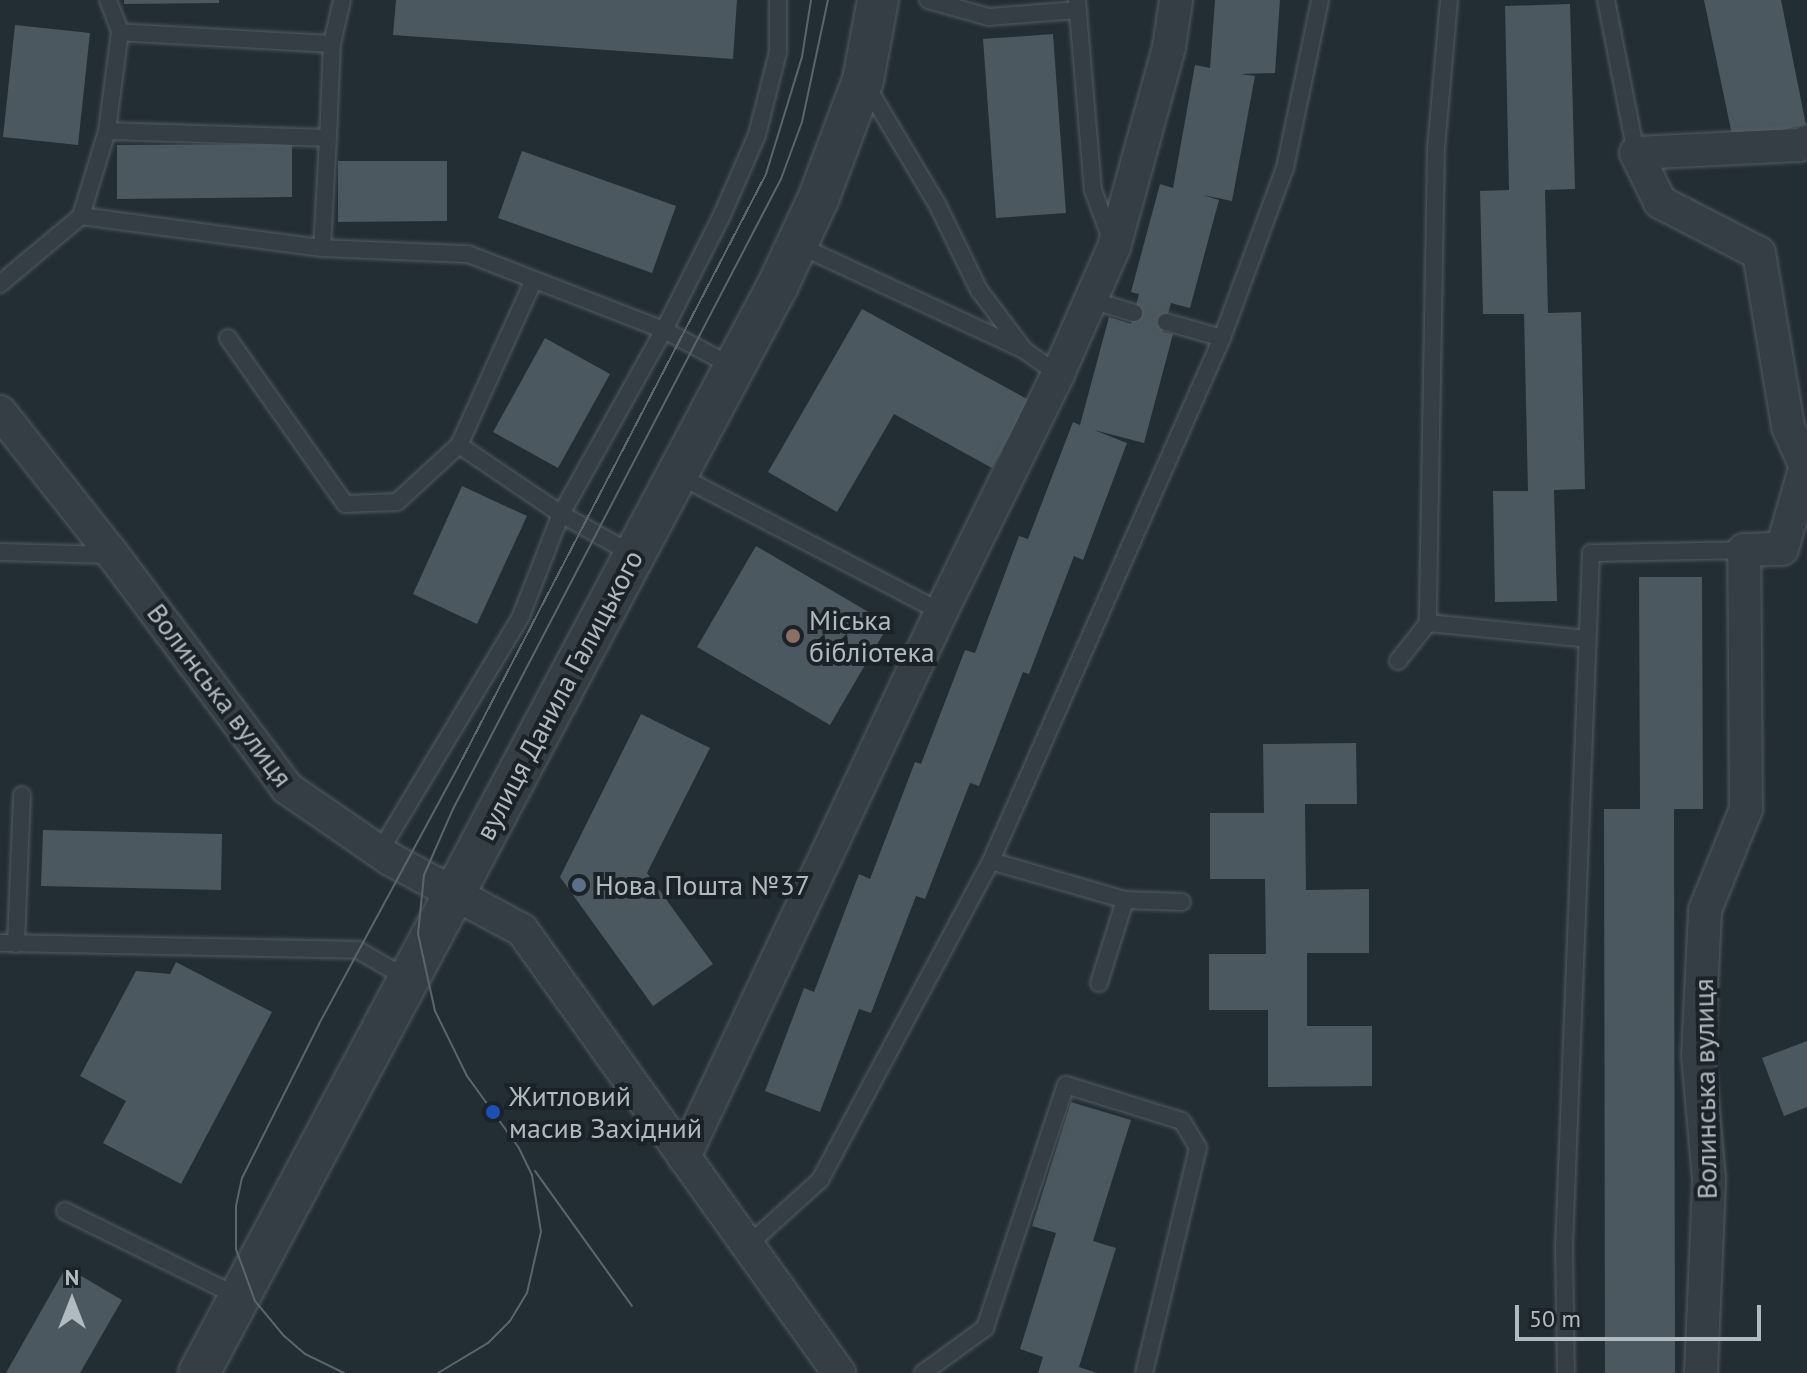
<!DOCTYPE html>
<meta charset="utf-8">
<style>
body{margin:0}
#map{position:relative;width:1807px;height:1373px;overflow:hidden;background:#222d34;font-family:"PT Sans",sans-serif}
div>[style]{position:absolute}
[style*='--x']{left:calc(var(--x)*1px);top:calc(var(--y)*1px);width:calc(var(--w)*1px);rotate:calc(var(--a)*1deg)}
.building>*{inset:0;background:#4b585f}
.roads{filter:drop-shadow(0 0 2px #535c62) drop-shadow(0 0 2px #535c62)}
.service>*{height:16px;margin:-8px;padding:0 8px;transform-origin:8px;border-radius:8px;background:#353e45}
.minor>*{height:32px;margin:-16px;padding:0 16px;transform-origin:16px;border-radius:16px;background:#353e45}
.tertiary>*{height:40px;margin:-20px;padding:0 20px;transform-origin:20px;border-radius:20px;background:#353e45}
.tram>*{height:2px;margin:-1px;padding:0 1px;transform-origin:1px;border-radius:1px;background:#5a656d}
.dots>*{width:22px;height:22px;translate:-50% -50%;box-sizing:border-box;border:4px solid #1b2329;border-radius:50%}
span{translate:-50% -50%;white-space:nowrap;text-align:center;line-height:1.15;-webkit-text-stroke:8px #1b2329;paint-order:stroke}
.poi-label{font-size:28px;color:#b0bac1}
.left{translate:0 -50%;text-align:left}
.street-label{font-size:28px;color:#b0bac1}
.north{position:absolute;left:32px;top:1261px;width:80px;height:80px;-webkit-text-stroke:6px #1b2329;paint-order:stroke;rotate:0deg;font-size:22px;font-weight:700;line-height:32px;text-align:center;color:#b0bac1}
.north::after{content:'';display:block;margin:auto;width:28px;height:36px;background:#b0bac1;clip-path:polygon(50% 0,100% 100%,50% 72%,0 100%)}
.scale{position:absolute;left:1515px;top:1305px;width:246px;height:36px;box-sizing:border-box;border:4px solid #b0bac1;border-top:0;padding-left:10px;font-size:24px;line-height:28px;white-space:nowrap;color:#b0bac1;-webkit-text-stroke:6px #1b2329;paint-order:stroke}
</style>
<div id="map">
<div class="building">
<i style="clip-path:polygon(124px 0,219px 0,219px 3px,124px 4px)"></i>
<i style="clip-path:polygon(396px 0,737px 0,733px 59px,393px 35px)"></i>
<i style="clip-path:polygon(1215px 0,1280px 0,1275px 73px,1240px 74px,1255px 76px,1232px 201px,1203px 195px,1219px 200px,1190px 308px,1171px 303px,1163px 332px,1173px 334px,1144px 443px,1094px 430px,1127px 443px,1083px 560px,1074px 556px,1029px 674px,1023px 672px,979px 786px,970px 783px,925px 899px,916px 896px,871px 1013px,859px 1009px,820px 1112px,765px 1091px,804px 988px,814px 992px,859px 874px,870px 879px,915px 762px,921px 764px,965px 650px,975px 653px,1019px 536px,1028px 539px,1073px 422px,1080px 425px,1109px 317px,1131px 324px,1139px 294px,1131px 292px,1160px 184px,1173px 188px,1195px 65px,1210px 68px)"></i>
<i style="clip-path:polygon(1704px 0,1781px 0,1806px 125px,1733px 140px)"></i>
<i style="clip-path:polygon(1570px 4px,1575px 189px,1545px 190px,1548px 313px,1581px 312px,1585px 489px,1554px 490px,1557px 601px,1495px 602px,1493px 491px,1528px 491px,1524px 314px,1483px 314px,1480px 191px,1509px 190px,1505px 6px)"></i>
<i style="clip-path:polygon(15px 25px,90px 33px,78px 145px,3px 137px)"></i>
<i style="clip-path:polygon(1053px 34px,1066px 213px,996px 218px,983px 39px)"></i>
<i style="clip-path:polygon(292px 144px,292px 197px,117px 199px,117px 145px)"></i>
<i style="clip-path:polygon(522px 151px,676px 206px,652px 273px,498px 218px)"></i>
<i style="clip-path:polygon(338px 161px,447px 161px,447px 221px,338px 222px)"></i>
<i style="clip-path:polygon(862px 309px,1029px 400px,992px 468px,894px 414px,837px 512px,768px 472px)"></i>
<i style="clip-path:polygon(545px 338px,610px 374px,558px 468px,493px 432px)"></i>
<i style="clip-path:polygon(462px 486px,527px 516px,477px 624px,413px 594px)"></i>
<i style="clip-path:polygon(756px 546px,889px 624px,830px 725px,697px 647px)"></i>
<i style="clip-path:polygon(1639px 577px,1702px 577px,1703px 809px,1674px 809px,1675px 1373px,1605px 1373px,1604px 809px,1640px 809px)"></i>
<i style="clip-path:polygon(641px 714px,710px 748px,647px 873px,713px 964px,653px 1006px,560px 877px)"></i>
<i style="clip-path:polygon(1356px 743px,1357px 804px,1305px 804px,1306px 890px,1369px 889px,1369px 953px,1307px 953px,1307px 1026px,1372px 1026px,1372px 1086px,1268px 1087px,1268px 1010px,1209px 1010px,1209px 954px,1266px 954px,1265px 879px,1210px 879px,1210px 813px,1264px 813px,1263px 744px)"></i>
<i style="clip-path:polygon(43px 830px,222px 834px,221px 890px,41px 886px)"></i>
<i style="clip-path:polygon(176px 962px,272px 1012px,181px 1184px,103px 1143px,126px 1101px,80px 1076px,136px 971px,170px 974px)"></i>
<i style="clip-path:polygon(1807px 1041px,1807px 1107px,1784px 1116px,1762px 1058px)"></i>
<i style="clip-path:polygon(1071px 1102px,1131px 1120px,1093px 1241px,1116px 1248px,1079px 1367px,1097px 1373px,1038px 1373px,1043px 1357px,1020px 1349px,1056px 1233px,1032px 1226px)"></i>
<i style="clip-path:polygon(66px 1267px,122px 1300px,80px 1373px,6px 1373px)"></i>
</div>
<div class="roads">
<div class="service">
<i style="--x:108;--y:0;--w:34;--a:69"></i>
<i style="--x:928;--y:0;--w:63;--a:15.6"></i>
<i style="--x:989;--y:17;--w:89;--a:-4.5"></i>
<i style="--x:1077;--y:0;--w:191;--a:85.2"></i>
<i style="--x:1093;--y:190;--w:55;--a:69.9"></i>
<i style="--x:1449;--y:0;--w:149;--a:95"></i>
<i style="--x:1436;--y:148;--w:475;--a:91"></i>
<i style="--x:1428;--y:623;--w:160;--a:5.7"></i>
<i style="--x:1606;--y:0;--w:156;--a:78.9"></i>
<i style="--x:332;--y:44;--w:212;--a:-176.8"></i>
<i style="--x:120;--y:32;--w:100;--a:97.5"></i>
<i style="--x:107;--y:131;--w:221;--a:1.8"></i>
<i style="--x:328;--y:138;--w:94;--a:-87.6"></i>
<i style="--x:332;--y:44;--w:45;--a:-77.2"></i>
<i style="--x:866;--y:85;--w:139;--a:59.2"></i>
<i style="--x:937;--y:204;--w:96;--a:64"></i>
<i style="--x:979;--y:290;--w:75;--a:53.1"></i>
<i style="--x:107;--y:131;--w:89;--a:107"></i>
<i style="--x:81;--y:216;--w:243;--a:7.6"></i>
<i style="--x:328;--y:138;--w:110;--a:93.1"></i>
<i style="--x:322;--y:248;--w:146;--a:2.4"></i>
<i style="--x:468;--y:254;--w:210;--a:21.2"></i>
<i style="--x:664;--y:330;--w:79;--a:27.9"></i>
<i style="--x:798;--y:245;--w:249;--a:24.9"></i>
<i style="--x:1024;--y:350;--w:42;--a:35.2"></i>
<i style="--x:0;--y:284;--w:106;--a:-40"></i>
<i style="--x:1091;--y:300;--w:45;--a:16.8"></i>
<i style="--x:1166;--y:322;--w:58;--a:15.9"></i>
<i style="--x:228;--y:338;--w:203;--a:54.8"></i>
<i style="--x:345;--y:504;--w:52;--a:-2.2"></i>
<i style="--x:397;--y:502;--w:84;--a:-42.6"></i>
<i style="--x:459;--y:445;--w:181;--a:-65.6"></i>
<i style="--x:459;--y:445;--w:123;--a:34.1"></i>
<i style="--x:561;--y:514;--w:84;--a:29.3"></i>
<i style="--x:678;--y:475;--w:297;--a:27.5"></i>
<i style="--x:0;--y:552;--w:113;--a:1.5"></i>
<i style="--x:1398;--y:661;--w:48;--a:-51.7"></i>
<i style="--x:380;--y:851;--w:274;--a:-59"></i>
<i style="--x:521;--y:616;--w:110;--a:-68.6"></i>
<i style="--x:561;--y:514;--w:211;--a:-60.8"></i>
<i style="--x:664;--y:330;--w:129;--a:-63.2"></i>
<i style="--x:722;--y:215;--w:87;--a:-66.4"></i>
<i style="--x:757;--y:135;--w:86;--a:-75.8"></i>
<i style="--x:778;--y:52;--w:52;--a:-90"></i>
<i style="--x:991;--y:861;--w:140;--a:16.2"></i>
<i style="--x:1125;--y:900;--w:57;--a:2"></i>
<i style="--x:0;--y:943;--w:358;--a:1.1"></i>
<i style="--x:358;--y:950;--w:58;--a:30.1"></i>
<i style="--x:16;--y:944;--w:149;--a:-87.7"></i>
<i style="--x:1099;--y:983;--w:87;--a:-72.6"></i>
<i style="--x:65;--y:1211;--w:194;--a:26.3"></i>
<i style="--x:747;--y:1246;--w:98;--a:-42.1"></i>
<i style="--x:820;--y:1180;--w:362;--a:-61.8"></i>
<i style="--x:991;--y:861;--w:572;--a:-66.17"></i>
<i style="--x:1222;--y:338;--w:181;--a:-69.7"></i>
<i style="--x:1285;--y:168;--w:172;--a:-78.2"></i>
<i style="--x:923;--y:1373;--w:77;--a:-36"></i>
<i style="--x:985;--y:1328;--w:256;--a:-71.6"></i>
<i style="--x:1066;--y:1085;--w:121;--a:17.2"></i>
<i style="--x:1182;--y:1121;--w:31;--a:59"></i>
<i style="--x:1198;--y:1148;--w:231;--a:103.5"></i>
<i style="--x:1566;--y:1373;--w:126;--a:-90.9"></i>
<i style="--x:1564;--y:1247;--w:695;--a:-87.77"></i>
<i style="--x:1591;--y:553;--w:153;--a:-1.1"></i>
</div>
<div class="minor">
<i style="--x:1807;--y:142;--w:9;--a:159"></i>
<i style="--x:1799;--y:145;--w:163;--a:177.2"></i>
<i style="--x:1636;--y:153;--w:55;--a:63.9"></i>
<i style="--x:1660;--y:202;--w:111;--a:27.3"></i>
<i style="--x:1759;--y:253;--w:176;--a:80.5"></i>
<i style="--x:1788;--y:427;--w:46;--a:65.7"></i>
<i style="--x:0;--y:412;--w:182;--a:51.7"></i>
<i style="--x:113;--y:555;--w:291;--a:53.2"></i>
<i style="--x:287;--y:788;--w:125;--a:34.6"></i>
<i style="--x:390;--y:859;--w:150;--a:28.3"></i>
<i style="--x:522;--y:930;--w:545;--a:54.41"></i>
<i style="--x:684;--y:1157;--w:603;--a:-64.75"></i>
<i style="--x:941;--y:612;--w:265;--a:-63.8"></i>
<i style="--x:1058;--y:374;--w:139;--a:-66.2"></i>
<i style="--x:1114;--y:247;--w:207;--a:-74.6"></i>
<i style="--x:1169;--y:47;--w:48;--a:-81.5"></i>
<i style="--x:1701;--y:1373;--w:194;--a:-87.6"></i>
<i style="--x:1709;--y:1179;--w:124;--a:-95.1"></i>
<i style="--x:1698;--y:1055;--w:145;--a:-87.2"></i>
<i style="--x:1705;--y:910;--w:109;--a:-67.9"></i>
<i style="--x:1746;--y:809;--w:259;--a:-90.4"></i>
<i style="--x:1744;--y:550;--w:38;--a:-2"></i>
<i style="--x:1782;--y:549;--w:83;--a:-74"></i>
</div>
<div class="tertiary">
<i style="--x:199;--y:1373;--w:1232;--a:-61.98"></i>
<i style="--x:778;--y:285;--w:97;--a:-65"></i>
<i style="--x:819;--y:197;--w:125;--a:-69.4"></i>
<i style="--x:863;--y:80;--w:81;--a:-79.4"></i>
</div>
</div>
<div class="tram">
<i style="--x:535;--y:1171;--w:166;--a:54.3"></i>
<i style="--x:344;--y:1373;--w:43;--a:-154"></i>
<i style="--x:305;--y:1354;--w:28;--a:-139"></i>
<i style="--x:284;--y:1336;--w:45;--a:-129.6"></i>
<i style="--x:255;--y:1301;--w:55;--a:-110.1"></i>
<i style="--x:236;--y:1249;--w:43;--a:-90"></i>
<i style="--x:236;--y:1206;--w:29;--a:-78"></i>
<i style="--x:242;--y:1178;--w:172;--a:-63.4"></i>
<i style="--x:319;--y:1024;--w:292;--a:-61.6"></i>
<i style="--x:458;--y:767;--w:668;--a:-62.55"></i>
<i style="--x:766;--y:174;--w:122;--a:-72.9"></i>
<i style="--x:802;--y:57;--w:58;--a:-81"></i>
<i style="--x:438;--y:1373;--w:58;--a:-31"></i>
<i style="--x:488;--y:1343;--w:31;--a:-45"></i>
<i style="--x:510;--y:1321;--w:33;--a:-59"></i>
<i style="--x:527;--y:1293;--w:63;--a:-77.1"></i>
<i style="--x:541;--y:1232;--w:58;--a:-99"></i>
<i style="--x:532;--y:1175;--w:30;--a:-116"></i>
<i style="--x:519;--y:1148;--w:89;--a:-125.8"></i>
<i style="--x:467;--y:1076;--w:72;--a:-116.2"></i>
<i style="--x:435;--y:1011;--w:79;--a:-102.4"></i>
<i style="--x:418;--y:934;--w:59;--a:-84.2"></i>
<i style="--x:424;--y:875;--w:72;--a:-66.3"></i>
<i style="--x:453;--y:809;--w:710;--a:-62.5"></i>
<i style="--x:781;--y:179;--w:61;--a:-69.8"></i>
<i style="--x:802;--y:122;--w:125;--a:-78"></i>
</div>
<div class="dots">
<i style="left:793px;top:636px;background:#8d6e63"></i>
<i style="left:579px;top:885px;background:#5c6f8a"></i>
<i style="left:493px;top:1112px;background:#1a4fb4"></i>
</div>
<div class="poi-label">
<span class="left" style="left:809px;top:636px">Міська<br>бібліотека</span>
<span class="left" style="left:595px;top:885px">Нова Пошта №37</span>
<span class="left" style="left:509px;top:1112px">Житловий<br>масив Західний</span>
</div>
<div class="street-label">
<span style="left:220px;top:695px;rotate:53deg">Волинська вулиця</span>
<span style="left:559px;top:695px;rotate:-62deg">вулиця Данила Галицького</span>
<span style="left:1705px;top:1089px;rotate:-91deg">Волинська вулиця</span>
</div>
<div class="north">N</div>
<div class="scale">50 m</div>
</div>
